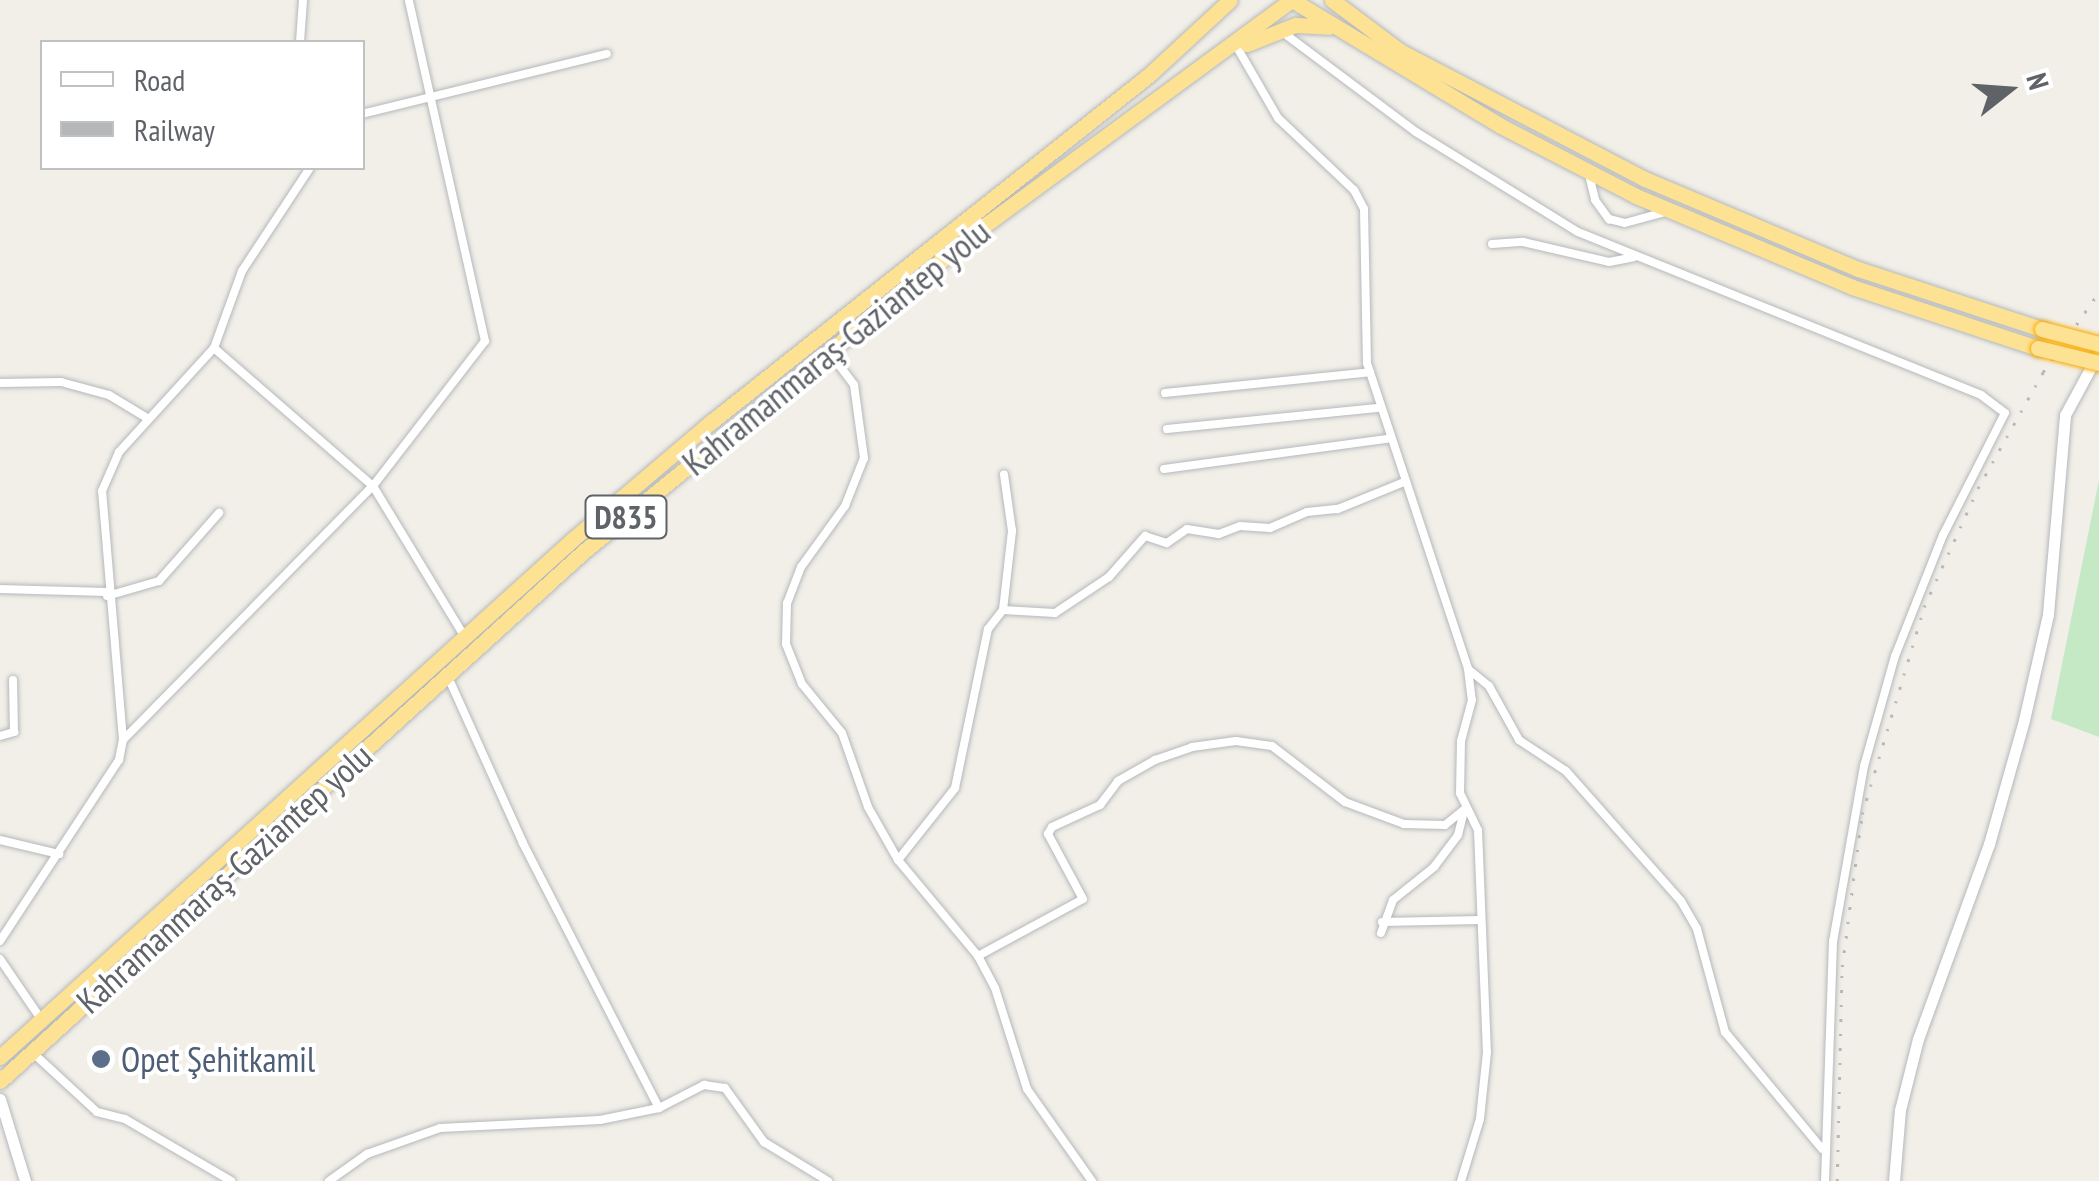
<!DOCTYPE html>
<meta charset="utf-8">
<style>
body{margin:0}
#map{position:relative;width:2099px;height:1181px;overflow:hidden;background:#f1efe8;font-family:"PT Sans Narrow",sans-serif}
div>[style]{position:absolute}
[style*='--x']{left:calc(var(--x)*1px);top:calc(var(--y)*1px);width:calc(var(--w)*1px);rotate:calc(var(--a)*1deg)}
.green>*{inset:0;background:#c5e8c5}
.roads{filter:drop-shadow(0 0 2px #b5b8bc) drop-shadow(0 0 2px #b5b8bc)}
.street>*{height:8px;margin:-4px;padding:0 4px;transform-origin:4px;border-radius:4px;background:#fff}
.secondary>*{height:11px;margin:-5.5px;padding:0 5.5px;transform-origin:5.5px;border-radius:5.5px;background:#fff}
.highway>*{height:15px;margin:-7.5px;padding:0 7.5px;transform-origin:7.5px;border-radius:7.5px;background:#fde293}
.rail>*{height:2.5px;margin-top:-1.25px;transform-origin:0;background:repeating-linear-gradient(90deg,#b6b7b8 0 2.5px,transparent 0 14.5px)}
.bridges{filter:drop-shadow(0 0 2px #f9ab00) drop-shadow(0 0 2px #f9ab00)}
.highway-bridge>*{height:15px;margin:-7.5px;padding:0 7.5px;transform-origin:7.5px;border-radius:7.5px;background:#fde293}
.dots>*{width:28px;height:28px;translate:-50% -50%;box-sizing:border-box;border:5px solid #fff;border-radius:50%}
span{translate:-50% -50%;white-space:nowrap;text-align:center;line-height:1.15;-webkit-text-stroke:8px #fff;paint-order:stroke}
.shield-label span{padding:2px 8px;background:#fff;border:2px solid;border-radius:8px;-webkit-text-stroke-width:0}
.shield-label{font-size:32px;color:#5f6368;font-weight:700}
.street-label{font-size:35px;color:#5f6368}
.service-label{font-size:35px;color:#4e5e75}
.left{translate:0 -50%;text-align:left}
.legend{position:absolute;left:40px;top:40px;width:325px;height:130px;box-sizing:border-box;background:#fff;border:2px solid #bfc1c3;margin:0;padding:12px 18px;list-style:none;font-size:30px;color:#5f6368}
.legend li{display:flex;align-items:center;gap:20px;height:50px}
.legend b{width:50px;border:2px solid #bfc1c3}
.north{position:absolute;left:1959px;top:40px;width:100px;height:100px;-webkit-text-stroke:8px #fff;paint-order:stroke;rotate:73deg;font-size:28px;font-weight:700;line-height:40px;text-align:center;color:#5f6368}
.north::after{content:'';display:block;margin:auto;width:35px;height:45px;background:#5f6368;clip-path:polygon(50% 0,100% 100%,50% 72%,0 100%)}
</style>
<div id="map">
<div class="green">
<i style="clip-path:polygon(2099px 480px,2099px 737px,2051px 719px)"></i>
</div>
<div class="roads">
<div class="street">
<i style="--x:1281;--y:31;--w:169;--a:36.8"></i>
<i style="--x:1416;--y:132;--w:190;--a:31.7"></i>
<i style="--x:1578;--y:232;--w:435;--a:22"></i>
<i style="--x:1981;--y:395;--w:30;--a:37"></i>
<i style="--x:2005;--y:413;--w:137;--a:116.9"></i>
<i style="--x:1943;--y:535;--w:130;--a:111.6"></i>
<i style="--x:1895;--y:656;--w:114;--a:105.7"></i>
<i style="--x:1864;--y:766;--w:178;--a:100"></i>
<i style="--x:1833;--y:941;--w:240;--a:91.9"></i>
<i style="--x:300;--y:42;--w:42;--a:-85.9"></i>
<i style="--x:1238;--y:49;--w:80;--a:59.9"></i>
<i style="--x:1278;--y:118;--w:105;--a:43.5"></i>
<i style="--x:1354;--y:190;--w:21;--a:62"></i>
<i style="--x:1364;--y:209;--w:154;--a:88.9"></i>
<i style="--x:1367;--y:363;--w:322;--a:71.7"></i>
<i style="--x:1468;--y:669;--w:31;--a:83"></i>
<i style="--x:1472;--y:700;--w:42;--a:105"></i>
<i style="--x:1461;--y:741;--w:52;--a:91.1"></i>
<i style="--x:1460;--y:793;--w:41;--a:64.1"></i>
<i style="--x:1478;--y:830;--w:222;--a:87.7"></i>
<i style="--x:1487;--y:1052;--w:67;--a:96"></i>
<i style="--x:1480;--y:1119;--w:65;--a:107"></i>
<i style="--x:362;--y:114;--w:252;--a:-13.8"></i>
<i style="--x:1588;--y:171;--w:30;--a:76"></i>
<i style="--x:1595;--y:200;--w:24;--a:54"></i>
<i style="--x:1609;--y:219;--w:16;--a:14"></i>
<i style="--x:1625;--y:223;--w:41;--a:-15.4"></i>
<i style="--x:1492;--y:244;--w:31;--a:-4"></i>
<i style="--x:1523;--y:242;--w:88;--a:13.1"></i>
<i style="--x:1609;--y:262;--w:25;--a:-11"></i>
<i style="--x:214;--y:348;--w:211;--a:41"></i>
<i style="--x:373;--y:486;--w:173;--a:58.7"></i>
<i style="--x:830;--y:353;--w:40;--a:53"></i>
<i style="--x:854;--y:385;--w:74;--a:82.2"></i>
<i style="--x:864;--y:458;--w:52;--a:111.6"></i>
<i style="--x:845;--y:506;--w:75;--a:125.8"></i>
<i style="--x:801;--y:567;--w:39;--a:111"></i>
<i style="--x:787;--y:603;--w:41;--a:91.4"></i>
<i style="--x:786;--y:644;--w:43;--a:68.2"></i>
<i style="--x:802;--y:684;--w:63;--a:50.8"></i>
<i style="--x:842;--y:733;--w:78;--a:70.6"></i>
<i style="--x:868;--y:807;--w:61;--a:60.5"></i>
<i style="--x:898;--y:860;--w:125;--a:50.2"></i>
<i style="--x:978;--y:956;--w:36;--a:62"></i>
<i style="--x:995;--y:988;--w:106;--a:72.4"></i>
<i style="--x:1027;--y:1089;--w:113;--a:54.8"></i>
<i style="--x:0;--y:383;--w:61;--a:-0.9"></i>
<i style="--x:61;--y:382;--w:50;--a:15.2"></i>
<i style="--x:109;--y:395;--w:44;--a:31.2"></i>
<i style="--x:1165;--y:393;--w:206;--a:-5.8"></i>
<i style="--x:1167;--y:429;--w:211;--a:-5.7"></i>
<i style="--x:1164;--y:469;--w:225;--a:-7.7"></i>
<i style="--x:0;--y:589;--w:106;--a:1.6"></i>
<i style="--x:107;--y:596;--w:54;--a:-16.1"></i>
<i style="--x:159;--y:581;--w:91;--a:-48.6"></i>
<i style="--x:1003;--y:610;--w:80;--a:-83.5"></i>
<i style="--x:1012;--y:531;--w:57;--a:-98.1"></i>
<i style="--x:1468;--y:669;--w:27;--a:39"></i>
<i style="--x:1489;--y:686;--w:62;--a:60.9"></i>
<i style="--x:1519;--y:740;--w:56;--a:33.4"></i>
<i style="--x:1566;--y:771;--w:174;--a:48.5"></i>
<i style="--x:1681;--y:901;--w:32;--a:60"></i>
<i style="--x:1697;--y:929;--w:107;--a:74.8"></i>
<i style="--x:1725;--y:1032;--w:152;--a:50.3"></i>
<i style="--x:0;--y:736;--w:15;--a:-16"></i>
<i style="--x:14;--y:732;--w:52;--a:-91.1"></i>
<i style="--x:123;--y:740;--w:356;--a:-45.5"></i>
<i style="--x:373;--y:486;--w:183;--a:-52.3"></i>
<i style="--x:485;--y:341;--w:349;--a:-102.6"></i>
<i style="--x:0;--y:840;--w:61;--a:13.3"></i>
<i style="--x:898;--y:860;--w:92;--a:-51.6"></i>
<i style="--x:955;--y:788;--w:162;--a:-78.3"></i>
<i style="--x:988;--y:629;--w:24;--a:-52"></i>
<i style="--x:1003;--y:610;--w:52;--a:3.3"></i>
<i style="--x:1055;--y:613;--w:65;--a:-33.7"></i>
<i style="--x:1109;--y:577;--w:55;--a:-48.7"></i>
<i style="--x:1145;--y:536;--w:23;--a:18"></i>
<i style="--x:1167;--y:543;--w:24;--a:-35"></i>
<i style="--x:1187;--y:529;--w:32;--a:9"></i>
<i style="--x:1219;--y:534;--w:22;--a:-21"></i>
<i style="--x:1240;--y:526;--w:30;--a:4"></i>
<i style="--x:1270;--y:528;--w:40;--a:-23.4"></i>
<i style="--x:1307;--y:512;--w:31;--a:-6"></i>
<i style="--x:1338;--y:509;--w:71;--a:-22.2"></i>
<i style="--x:1382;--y:922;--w:99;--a:-1.2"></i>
<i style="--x:1381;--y:933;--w:35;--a:-70"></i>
<i style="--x:1393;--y:900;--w:53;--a:-38.8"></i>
<i style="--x:1434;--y:867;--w:40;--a:-53"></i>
<i style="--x:1458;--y:835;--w:21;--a:-76"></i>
<i style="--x:0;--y:941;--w:217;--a:-56.7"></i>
<i style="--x:119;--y:760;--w:20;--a:-79"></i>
<i style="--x:123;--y:740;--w:250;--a:-94.8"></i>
<i style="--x:102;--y:491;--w:43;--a:-66.4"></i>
<i style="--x:119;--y:452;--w:141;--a:-47.6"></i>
<i style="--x:214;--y:348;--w:82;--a:-70"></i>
<i style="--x:242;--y:271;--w:123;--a:-56.6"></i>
<i style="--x:978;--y:956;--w:119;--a:-28.5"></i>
<i style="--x:1083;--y:899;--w:74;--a:-118.3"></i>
<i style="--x:1048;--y:834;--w:8;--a:-60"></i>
<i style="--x:1052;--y:827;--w:53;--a:-24.6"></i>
<i style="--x:1100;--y:805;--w:30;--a:-53"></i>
<i style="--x:1118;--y:781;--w:43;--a:-29.6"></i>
<i style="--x:1155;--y:760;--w:39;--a:-19"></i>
<i style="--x:1192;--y:747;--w:44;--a:-7.8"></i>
<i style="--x:1236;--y:741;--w:36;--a:8"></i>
<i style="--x:1272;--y:746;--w:92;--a:37.5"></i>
<i style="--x:1345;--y:802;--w:63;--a:20.4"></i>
<i style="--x:1404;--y:824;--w:41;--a:1.4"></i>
<i style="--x:1445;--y:825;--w:27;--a:-39"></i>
<i style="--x:0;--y:959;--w:73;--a:55.7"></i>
<i style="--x:32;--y:1052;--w:88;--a:42.7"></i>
<i style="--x:97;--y:1112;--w:29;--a:14"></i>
<i style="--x:125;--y:1119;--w:123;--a:30.3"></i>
<i style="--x:659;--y:1108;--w:51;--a:-27.1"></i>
<i style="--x:704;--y:1085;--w:21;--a:8"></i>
<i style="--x:725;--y:1088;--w:67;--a:54.2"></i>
<i style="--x:764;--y:1142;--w:75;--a:31.4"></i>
<i style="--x:329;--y:1181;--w:47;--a:-35.4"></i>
<i style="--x:367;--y:1154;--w:77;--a:-19.6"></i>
<i style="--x:440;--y:1128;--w:160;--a:-2.9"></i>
<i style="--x:600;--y:1120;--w:60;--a:-11.5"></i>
<i style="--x:659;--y:1108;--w:298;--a:-117.2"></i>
<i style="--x:523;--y:843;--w:182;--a:-114.3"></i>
</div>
<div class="secondary">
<i style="--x:0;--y:1099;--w:86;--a:73"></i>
<i style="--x:1894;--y:1181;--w:71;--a:-85.2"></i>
<i style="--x:1900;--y:1110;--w:73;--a:-75.8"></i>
<i style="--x:1918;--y:1039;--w:208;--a:-70"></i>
<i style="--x:1989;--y:844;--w:129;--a:-74.2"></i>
<i style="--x:2024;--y:720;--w:109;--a:-77.2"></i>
<i style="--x:2048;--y:614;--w:200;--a:-85.1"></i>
<i style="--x:2065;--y:415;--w:72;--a:-61.6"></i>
</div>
<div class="highway">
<i style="--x:1292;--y:0;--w:244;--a:31.1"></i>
<i style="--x:1501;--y:126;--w:152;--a:27.4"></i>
<i style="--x:1636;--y:196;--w:234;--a:22.8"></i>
<i style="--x:1852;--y:287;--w:196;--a:18.2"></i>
<i style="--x:1332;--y:0;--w:85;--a:36.9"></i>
<i style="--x:1400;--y:51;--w:276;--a:27.6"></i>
<i style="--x:1645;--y:179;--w:231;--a:22.9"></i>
<i style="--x:1858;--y:269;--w:194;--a:18.1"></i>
<i style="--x:1247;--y:44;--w:52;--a:-21.6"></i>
<i style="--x:1295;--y:25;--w:34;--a:3"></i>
<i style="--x:0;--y:1057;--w:772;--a:-42.11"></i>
<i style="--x:573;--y:539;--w:181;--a:-40.3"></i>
<i style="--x:711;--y:422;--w:559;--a:-38.39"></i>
<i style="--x:1149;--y:75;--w:110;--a:-42.8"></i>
<i style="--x:0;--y:1081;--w:787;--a:-42.22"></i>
<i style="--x:583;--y:552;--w:513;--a:-39.15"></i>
<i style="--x:981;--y:228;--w:385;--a:-36.3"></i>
</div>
</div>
<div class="rail">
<i style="--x:1837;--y:1181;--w:214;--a:-88.7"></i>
<i style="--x:1842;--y:967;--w:154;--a:-82.6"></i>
<i style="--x:1862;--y:814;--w:216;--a:-73.3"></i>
<i style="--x:1924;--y:607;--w:131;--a:-65.6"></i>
<i style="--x:1978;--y:488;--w:133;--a:-60.7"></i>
<i style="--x:2043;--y:372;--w:98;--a:-55"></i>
</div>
<div class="bridges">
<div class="highway-bridge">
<i style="--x:2042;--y:329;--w:59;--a:14.7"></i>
<i style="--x:2038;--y:348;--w:63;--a:13.8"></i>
</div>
</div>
<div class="dots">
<i style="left:101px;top:1059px;background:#5c6f8a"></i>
</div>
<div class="shield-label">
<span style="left:626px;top:517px">D835</span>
</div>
<div class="street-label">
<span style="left:836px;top:347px;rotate:-39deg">Kahramanmaraş-Gaziantep yolu</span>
<span style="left:224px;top:878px;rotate:-42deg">Kahramanmaraş-Gaziantep yolu</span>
</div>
<div class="service-label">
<span class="left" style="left:121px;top:1059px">Opet Şehitkamil</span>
</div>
<ul class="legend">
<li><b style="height:12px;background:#fff"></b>Road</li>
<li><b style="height:12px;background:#b6b7b8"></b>Railway</li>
</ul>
<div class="north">N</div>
</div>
